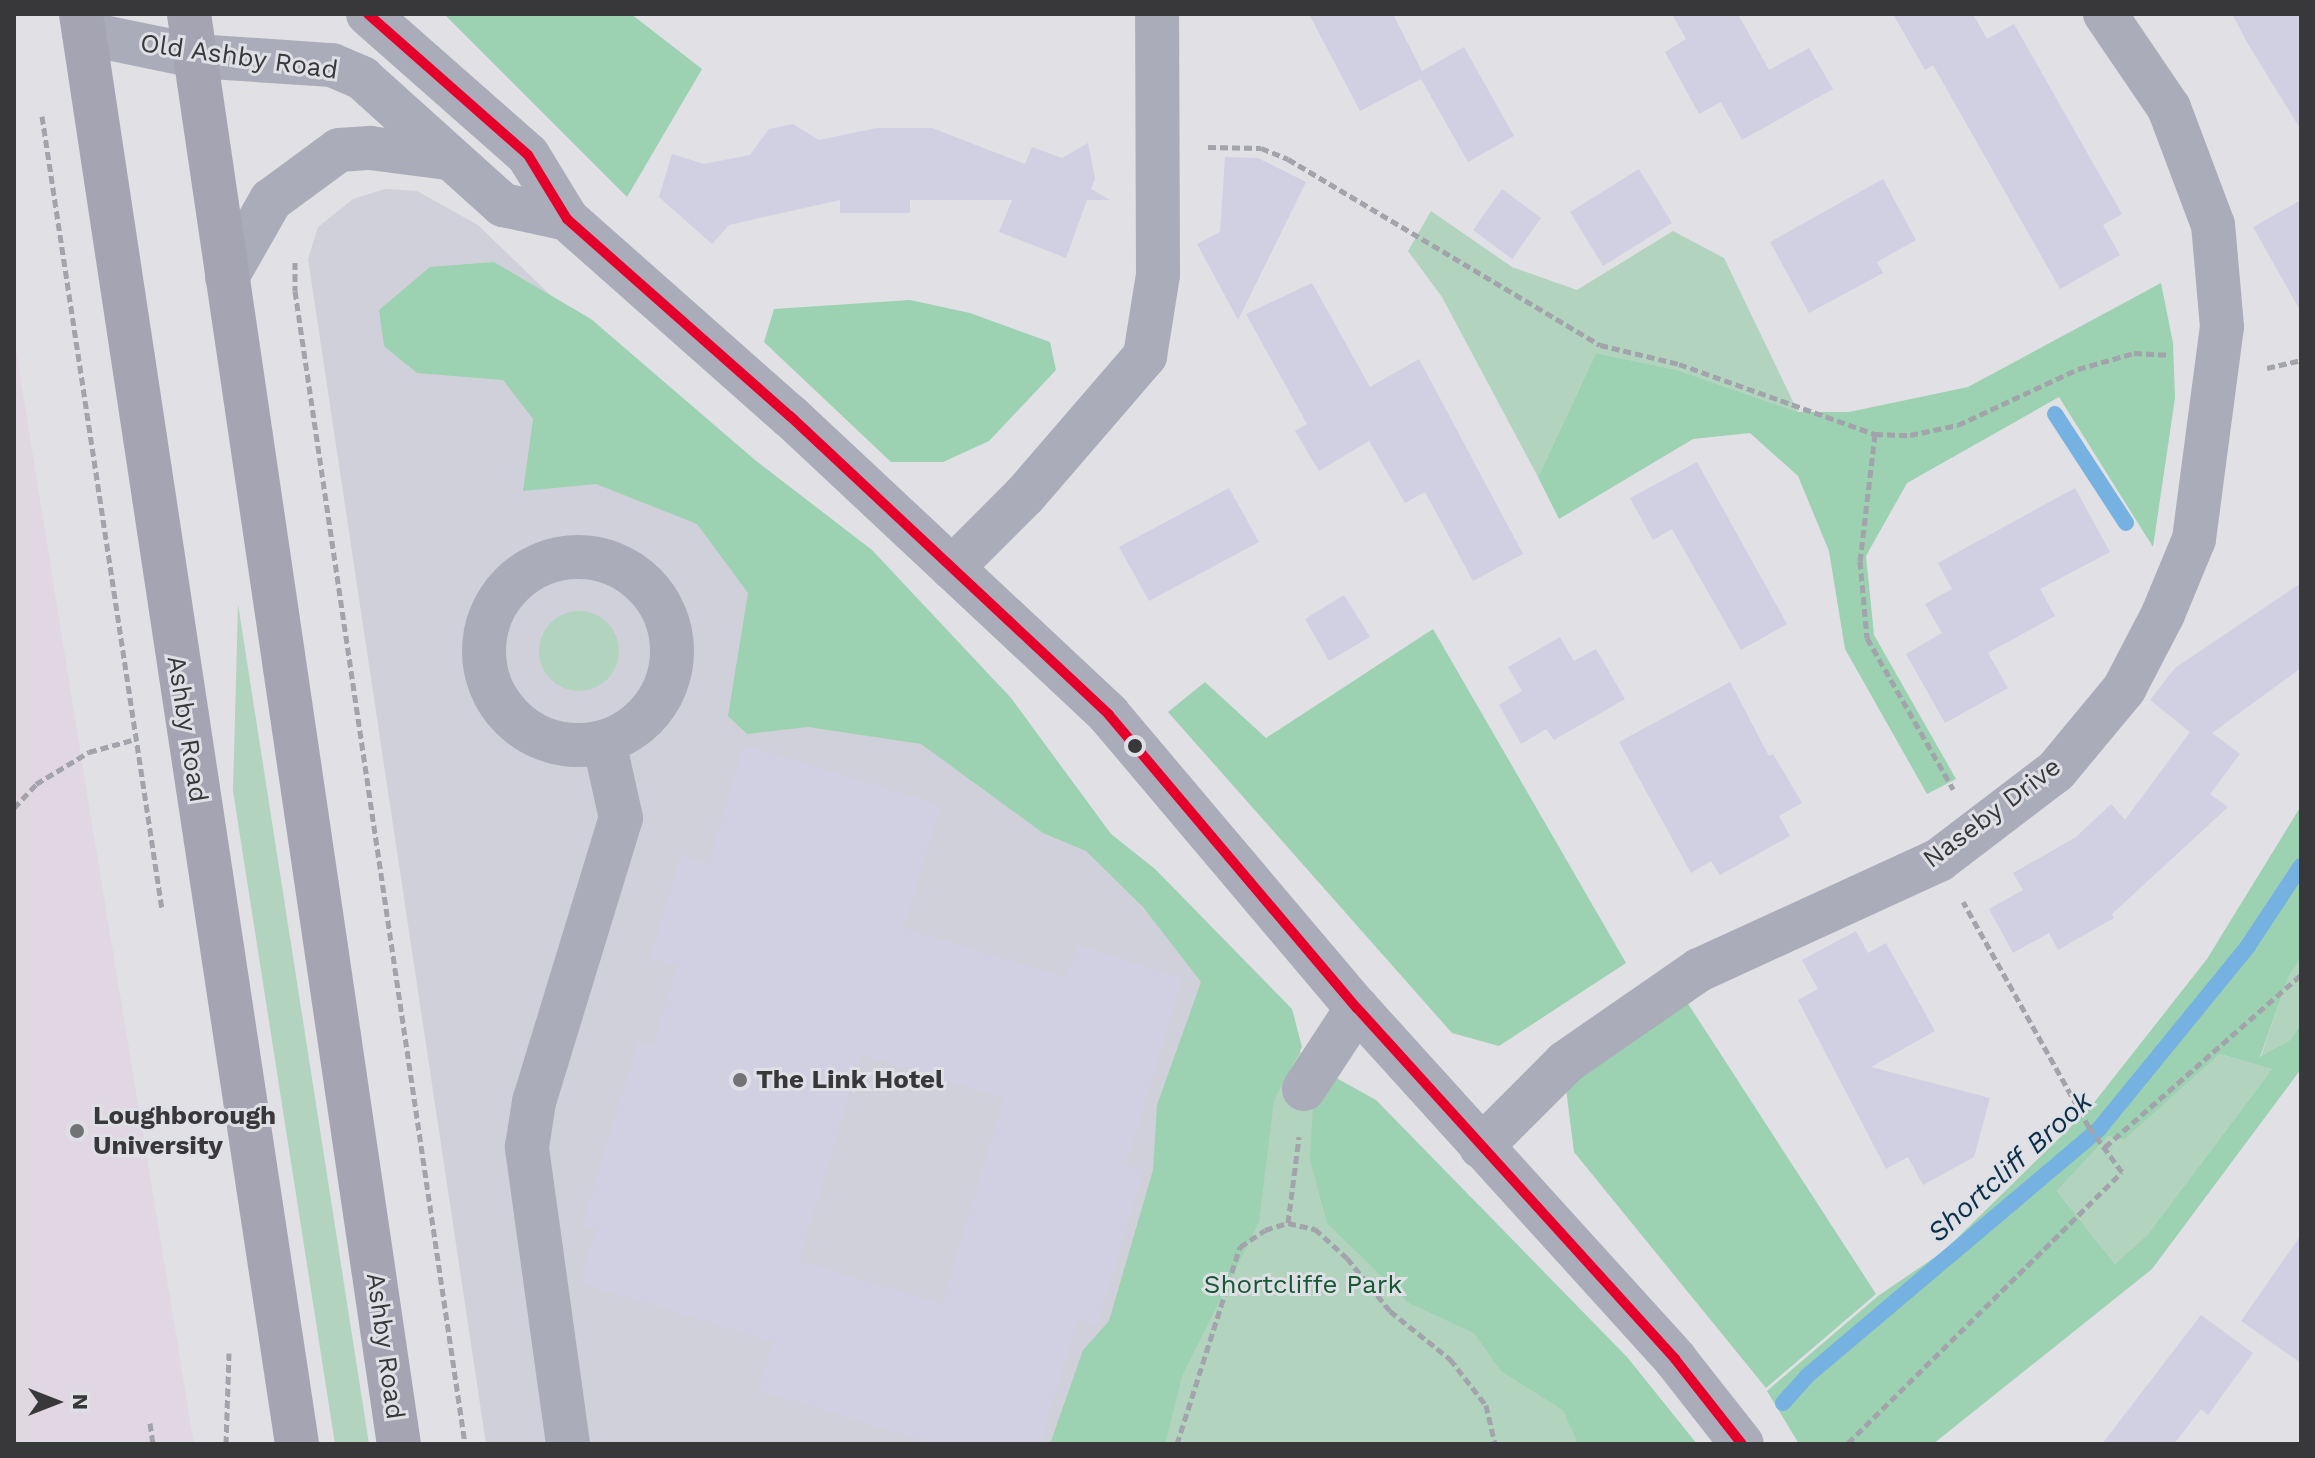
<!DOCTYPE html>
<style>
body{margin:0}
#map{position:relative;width:2315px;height:1458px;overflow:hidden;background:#e0e0e5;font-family:"Work Sans",sans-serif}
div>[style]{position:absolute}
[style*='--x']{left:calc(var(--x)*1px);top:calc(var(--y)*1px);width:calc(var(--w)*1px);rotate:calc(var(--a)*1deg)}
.built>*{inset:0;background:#d0d0da}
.education>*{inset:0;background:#e0d7e3}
.green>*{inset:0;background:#b2d3be}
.round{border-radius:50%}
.forest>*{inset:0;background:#9cd1b1}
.stream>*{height:16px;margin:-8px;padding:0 8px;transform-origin:8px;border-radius:8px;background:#75b2e1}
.building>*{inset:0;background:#d1cfe2}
.path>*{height:5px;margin-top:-2.5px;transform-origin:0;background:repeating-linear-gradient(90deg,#a2a3ab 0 8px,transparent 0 12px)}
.minor>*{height:44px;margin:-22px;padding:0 22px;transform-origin:22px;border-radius:22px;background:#abacb9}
.minor>.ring{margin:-22px;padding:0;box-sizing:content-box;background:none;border:44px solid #abacb9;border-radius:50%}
.major>*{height:44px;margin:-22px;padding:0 22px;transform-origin:22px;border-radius:22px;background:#a4a4b3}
.bus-1>*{height:10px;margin:-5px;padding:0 5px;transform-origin:5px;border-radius:5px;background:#e4002b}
.dots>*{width:22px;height:22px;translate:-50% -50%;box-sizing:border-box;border:4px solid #dfdfe6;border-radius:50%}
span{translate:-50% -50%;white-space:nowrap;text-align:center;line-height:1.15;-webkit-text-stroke:6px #dfdfe6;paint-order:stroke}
.street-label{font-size:26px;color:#38383b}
.poi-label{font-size:26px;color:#38383b;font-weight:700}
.left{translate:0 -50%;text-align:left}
.park-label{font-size:26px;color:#145a33}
.water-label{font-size:28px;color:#092f49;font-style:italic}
.frame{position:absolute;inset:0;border:16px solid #38383b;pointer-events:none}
.north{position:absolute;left:16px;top:1362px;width:80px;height:80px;-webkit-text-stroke:6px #dfdfe6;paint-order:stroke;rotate:90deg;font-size:22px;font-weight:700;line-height:32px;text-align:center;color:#38383b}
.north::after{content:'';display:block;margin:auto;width:28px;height:36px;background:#38383b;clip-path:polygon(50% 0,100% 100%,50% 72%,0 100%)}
</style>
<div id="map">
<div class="built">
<i style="clip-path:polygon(385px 189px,417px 191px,478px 225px,1016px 745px,1228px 976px,1086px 1444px,486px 1444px,308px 259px,318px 227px,353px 199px)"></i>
</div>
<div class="education">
<i style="clip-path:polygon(14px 337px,91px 818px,194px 1444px,14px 1444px)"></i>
</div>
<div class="green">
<i style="clip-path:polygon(1431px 211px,1512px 267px,1577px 290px,1673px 231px,1724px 258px,1798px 412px,1677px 370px,1596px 353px,1538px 477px,1442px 297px,1408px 251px)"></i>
<i style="clip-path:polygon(238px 604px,369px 1444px,335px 1444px,233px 791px)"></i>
<i class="round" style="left:539px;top:611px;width:80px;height:80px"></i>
<i style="clip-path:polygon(2301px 958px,2301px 1024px,2290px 1040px,2260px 1059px,2289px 974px)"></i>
<i style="clip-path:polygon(1228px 976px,1664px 1432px,1673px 1444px,1086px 1444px)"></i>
<i style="clip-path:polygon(2220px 1054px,2272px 1069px,2148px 1234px,2115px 1264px,2057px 1191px,2108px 1136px,2124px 1140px)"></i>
</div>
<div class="forest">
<i style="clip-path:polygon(444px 14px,631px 14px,702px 69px,627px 197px)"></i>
<i style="clip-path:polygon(494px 262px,591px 319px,755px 460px,872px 550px,1011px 698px,1111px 834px,1155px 869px,1292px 1009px,1302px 1047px,1274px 1100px,1259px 1222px,1182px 1376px,1165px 1444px,1050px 1444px,1083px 1350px,1109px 1321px,1153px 1170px,1157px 1105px,1201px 982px,1143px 907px,1086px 851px,1043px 833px,921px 744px,808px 727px,747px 734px,728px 716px,748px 593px,697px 524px,596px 484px,523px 491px,533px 419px,503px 380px,417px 373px,384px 346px,379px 310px,430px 267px)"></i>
<i style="clip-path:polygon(2161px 283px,2173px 343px,2175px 398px,2153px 547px,2059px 397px,1907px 483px,1866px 556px,1874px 635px,1956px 779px,1927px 794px,1845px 649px,1829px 551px,1798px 476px,1750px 433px,1693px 439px,1559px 519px,1538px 477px,1596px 353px,1677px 370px,1798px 412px,1849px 412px,1968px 387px)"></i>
<i style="clip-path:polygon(910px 300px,970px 313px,1050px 342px,1056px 370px,989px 441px,943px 462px,891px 462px,764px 342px,774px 309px)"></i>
<i style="clip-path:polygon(1433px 629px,1626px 963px,1499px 1046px,1452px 1033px,1168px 712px,1205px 682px,1266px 738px)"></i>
<i style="clip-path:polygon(evenodd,2301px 806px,2301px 958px,2289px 975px,2260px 1057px,2290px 1040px,2301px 1024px,2301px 1069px,2152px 1269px,1933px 1444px,1799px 1444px,1767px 1391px,1878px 1296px,1944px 1251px,2089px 1109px,2207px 959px,2301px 806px,2220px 1054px,2272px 1069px,2148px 1234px,2115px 1264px,2057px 1191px,2108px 1136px,2124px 1140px,2220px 1054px)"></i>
<i style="clip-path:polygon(1685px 999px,1876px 1294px,1766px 1388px,1574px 1152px,1565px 1081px)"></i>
<i style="clip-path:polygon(1331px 1075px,1376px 1100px,1627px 1357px,1697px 1444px,1578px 1444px,1563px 1410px,1501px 1371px,1474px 1333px,1409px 1303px,1327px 1223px,1310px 1159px,1313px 1105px)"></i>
</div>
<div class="stream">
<i style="--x:2055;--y:414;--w:130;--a:56.9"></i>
<i style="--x:1783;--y:1403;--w:36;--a:-48"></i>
<i style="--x:1807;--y:1376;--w:382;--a:-40.2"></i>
<i style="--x:2099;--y:1129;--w:236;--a:-50.8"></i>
<i style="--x:2248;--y:946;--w:96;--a:-56.5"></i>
</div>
<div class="building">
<i style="clip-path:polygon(1309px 14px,1393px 14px,1422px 71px,1464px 47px,1514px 136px,1468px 162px,1421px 79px,1360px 111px)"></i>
<i style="clip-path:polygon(1672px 14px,1738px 14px,1769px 70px,1809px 48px,1833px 89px,1742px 140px,1721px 102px,1699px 114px,1665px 52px,1686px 39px)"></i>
<i style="clip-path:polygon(1893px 14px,1973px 14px,1987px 39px,2014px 24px,2122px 214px,2103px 225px,2120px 255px,2060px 289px,1933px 65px,1925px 70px)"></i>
<i style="clip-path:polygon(2232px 14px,2301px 14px,2301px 130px,2248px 44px)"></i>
<i style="clip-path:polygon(793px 124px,819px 140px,877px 128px,932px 128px,1025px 164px,1032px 147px,1062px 158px,1088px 143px,1095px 179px,1091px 189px,1110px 200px,1087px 200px,1066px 258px,999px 232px,1012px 200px,910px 200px,910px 213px,840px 213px,840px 200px,729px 225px,712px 244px,659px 197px,672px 154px,704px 164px,750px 155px,769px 129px)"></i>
<i style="clip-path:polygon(1225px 157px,1258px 158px,1306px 182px,1238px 320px,1197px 244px,1220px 232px)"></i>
<i style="clip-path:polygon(1639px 169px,1672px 223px,1603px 266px,1570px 212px)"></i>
<i style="clip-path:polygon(1883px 179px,1916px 240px,1877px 262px,1883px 273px,1809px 313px,1770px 242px)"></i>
<i style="clip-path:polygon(1502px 189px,1541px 218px,1512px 259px,1473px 230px)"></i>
<i style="clip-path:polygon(2301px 200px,2301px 312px,2253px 227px)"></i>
<i style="clip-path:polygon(1312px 283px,1370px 387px,1419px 359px,1523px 554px,1473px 581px,1425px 492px,1405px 503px,1369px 441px,1319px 471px,1295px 431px,1307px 424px,1246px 314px)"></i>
<i style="clip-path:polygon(1697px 462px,1787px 624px,1741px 650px,1672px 529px,1653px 540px,1630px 498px)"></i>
<i style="clip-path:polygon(1229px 488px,1259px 542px,1149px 601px,1119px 547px)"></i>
<i style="clip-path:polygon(2075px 488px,2110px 552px,2040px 589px,2055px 616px,1988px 653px,2008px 688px,1945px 723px,1906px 654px,1942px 633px,1925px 604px,1952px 589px,1938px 563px)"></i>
<i style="clip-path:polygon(2301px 583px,2301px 668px,2212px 733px,2240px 754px,2210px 794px,2228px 807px,2112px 914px,2114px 918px,2058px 950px,2049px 933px,2013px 953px,1989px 909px,2023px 890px,2013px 873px,2076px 837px,2111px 804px,2125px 820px,2190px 732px,2150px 700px,2175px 668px)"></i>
<i style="clip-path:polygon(1344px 595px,1370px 637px,1329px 661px,1305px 619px)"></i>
<i style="clip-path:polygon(1560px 637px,1574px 661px,1596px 649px,1625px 699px,1554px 740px,1546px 729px,1521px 744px,1499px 705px,1522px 691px,1508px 667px)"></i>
<i style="clip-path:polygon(1730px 682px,1769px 756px,1773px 754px,1802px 803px,1779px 816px,1790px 836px,1720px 875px,1711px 861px,1691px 873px,1619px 742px)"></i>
<i style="clip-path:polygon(evenodd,744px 745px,941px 805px,904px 928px,1067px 978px,1077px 945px,1183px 978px,1126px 1164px,1144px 1170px,1097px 1326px,1078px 1320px,1040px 1444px,934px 1444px,758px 1390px,773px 1342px,580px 1283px,596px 1229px,582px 1225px,638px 1041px,653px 1046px,677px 966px,650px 958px,681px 855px,708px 863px,744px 745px,862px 1055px,1004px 1098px,942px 1304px,799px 1261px,862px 1055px)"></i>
<i style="clip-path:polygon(1856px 931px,1868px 953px,1886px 943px,1935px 1031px,1871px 1067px,1990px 1098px,1974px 1157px,1923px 1185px,1908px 1157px,1886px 1169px,1798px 1000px,1818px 989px,1802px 960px)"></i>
<i style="clip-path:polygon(2301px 1235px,2301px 1363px,2241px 1321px)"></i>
<i style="clip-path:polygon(2201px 1315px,2253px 1353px,2208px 1415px,2201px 1409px,2174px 1444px,2102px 1444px)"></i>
</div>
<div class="path">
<i style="--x:42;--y:116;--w:802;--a:81.4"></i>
<i style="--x:1208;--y:147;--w:53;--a:1.1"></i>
<i style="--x:1261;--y:148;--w:29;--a:22"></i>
<i style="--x:1288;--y:159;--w:363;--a:30.8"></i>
<i style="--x:1600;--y:345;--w:81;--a:13.5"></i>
<i style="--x:1679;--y:364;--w:208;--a:19.7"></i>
<i style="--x:1875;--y:434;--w:128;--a:96.7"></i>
<i style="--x:1860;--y:561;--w:77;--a:84.8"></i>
<i style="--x:1867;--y:638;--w:174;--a:60.3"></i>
<i style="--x:295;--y:262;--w:29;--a:90"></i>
<i style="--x:295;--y:291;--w:1165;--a:81.61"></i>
<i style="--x:2267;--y:368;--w:35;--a:-13"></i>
<i style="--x:1875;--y:434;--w:35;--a:2"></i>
<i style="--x:1910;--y:435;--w:49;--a:-11.8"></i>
<i style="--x:1958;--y:425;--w:132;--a:-25"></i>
<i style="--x:2078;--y:369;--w:58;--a:-15.9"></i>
<i style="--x:2134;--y:353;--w:33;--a:3"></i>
<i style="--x:14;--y:808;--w:33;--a:-47"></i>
<i style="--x:36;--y:784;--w:62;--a:-31.1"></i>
<i style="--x:89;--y:752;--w:49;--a:-15.5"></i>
<i style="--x:2105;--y:1147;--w:261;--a:-41.3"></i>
<i style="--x:1288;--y:1223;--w:87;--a:-82.7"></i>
<i style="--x:150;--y:1423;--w:21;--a:82"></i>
<i style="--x:1848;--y:1443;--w:385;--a:-44.7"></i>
<i style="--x:2122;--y:1172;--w:56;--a:-126.3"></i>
<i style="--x:2089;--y:1127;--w:258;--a:-119.2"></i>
<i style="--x:226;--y:1444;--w:91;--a:-88.1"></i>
<i style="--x:1177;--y:1444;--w:207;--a:-72.3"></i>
<i style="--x:1240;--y:1247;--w:30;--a:-34"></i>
<i style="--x:1265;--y:1230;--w:24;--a:-17"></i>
<i style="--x:1288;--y:1223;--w:28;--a:13"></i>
<i style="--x:1315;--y:1229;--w:43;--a:42.2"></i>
<i style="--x:1347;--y:1258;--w:68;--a:50.9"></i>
<i style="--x:1390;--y:1311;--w:77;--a:38.7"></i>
<i style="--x:1450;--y:1359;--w:58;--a:52"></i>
<i style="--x:1486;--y:1405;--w:40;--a:77"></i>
</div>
<div class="minor">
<i style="--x:368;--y:14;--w:213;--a:41.4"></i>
<i style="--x:528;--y:155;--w:75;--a:58.6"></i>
<i style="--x:567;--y:219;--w:298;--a:41.5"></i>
<i style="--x:790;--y:416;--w:437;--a:43.1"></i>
<i style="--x:1109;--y:715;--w:384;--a:49.8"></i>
<i style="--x:1357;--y:1008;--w:474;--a:47.8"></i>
<i style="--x:1675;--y:1359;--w:108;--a:51.8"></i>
<i style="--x:84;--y:33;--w:113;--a:11.7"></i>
<i style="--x:195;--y:56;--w:137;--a:3.8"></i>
<i style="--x:332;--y:65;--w:33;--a:23"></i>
<i style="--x:362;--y:78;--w:190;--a:42"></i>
<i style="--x:503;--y:205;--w:66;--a:12.3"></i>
<i style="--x:227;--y:277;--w:89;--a:-60.3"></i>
<i style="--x:271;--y:200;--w:84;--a:-36.3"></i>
<i style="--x:339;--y:150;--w:31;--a:-4"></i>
<i style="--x:370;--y:148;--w:78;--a:7.4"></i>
<i class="ring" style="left:484px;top:557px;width:144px;height:144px"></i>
<i style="--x:952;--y:568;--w:103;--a:-45"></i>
<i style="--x:1025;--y:495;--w:184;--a:-49.2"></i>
<i style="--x:1145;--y:356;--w:82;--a:-80.9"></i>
<i style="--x:1158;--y:275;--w:261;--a:-90.2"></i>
<i style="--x:1304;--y:1089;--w:97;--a:-56.8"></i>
<i style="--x:1481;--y:1147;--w:120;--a:-45"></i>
<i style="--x:1566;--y:1062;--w:162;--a:-34.7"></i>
<i style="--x:1699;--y:970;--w:264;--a:-24.6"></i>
<i style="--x:1939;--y:860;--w:147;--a:-37.3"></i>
<i style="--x:2056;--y:771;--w:107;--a:-50.3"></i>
<i style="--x:2124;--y:689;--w:85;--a:-62.5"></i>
<i style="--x:2163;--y:614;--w:81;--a:-67.5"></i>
<i style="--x:2194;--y:539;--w:214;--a:-82.5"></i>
<i style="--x:2222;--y:327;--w:102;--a:-95"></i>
<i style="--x:2213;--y:225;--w:125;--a:-110.6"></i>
<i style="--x:2169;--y:108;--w:114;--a:-124.2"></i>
<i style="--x:568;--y:1444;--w:300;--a:-97.9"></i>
<i style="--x:527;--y:1147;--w:46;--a:-81.2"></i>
<i style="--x:534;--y:1102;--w:297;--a:-73"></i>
<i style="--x:621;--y:818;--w:78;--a:-102.6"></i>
</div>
<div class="major">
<i style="--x:81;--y:14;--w:1446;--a:81.41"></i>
<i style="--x:189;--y:14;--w:1445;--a:81.65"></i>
</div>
<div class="bus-1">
<i style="--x:368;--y:14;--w:213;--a:41.4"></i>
<i style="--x:528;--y:155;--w:75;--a:58.6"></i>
<i style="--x:567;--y:219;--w:298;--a:41.5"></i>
<i style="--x:790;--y:416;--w:437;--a:43.1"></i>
<i style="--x:1109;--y:715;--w:384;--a:49.8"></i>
<i style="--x:1357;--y:1008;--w:474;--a:47.8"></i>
<i style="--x:1675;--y:1359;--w:108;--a:51.8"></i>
</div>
<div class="dots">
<i style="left:1135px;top:746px;background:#38383b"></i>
<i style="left:740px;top:1080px;background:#737376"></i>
<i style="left:77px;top:1131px;background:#737376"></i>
</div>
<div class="street-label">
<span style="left:239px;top:57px;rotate:8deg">Old Ashby Road</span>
<span style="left:187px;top:729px;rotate:81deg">Ashby Road</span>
<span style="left:1992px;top:813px;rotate:-37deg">Naseby Drive</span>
<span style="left:385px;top:1346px;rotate:82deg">Ashby Road</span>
</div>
<div class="poi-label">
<span class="left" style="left:756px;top:1080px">The Link Hotel</span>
<span class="left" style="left:93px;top:1131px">Loughborough<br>University</span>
</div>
<div class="park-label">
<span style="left:1303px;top:1285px">Shortcliffe Park</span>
</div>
<div class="water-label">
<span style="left:2010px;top:1167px;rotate:-42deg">Shortcliff Brook</span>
</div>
<div class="frame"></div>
<div class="north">N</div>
</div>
